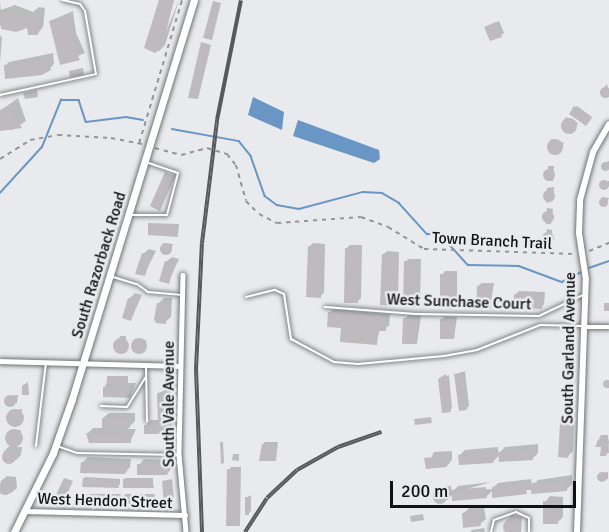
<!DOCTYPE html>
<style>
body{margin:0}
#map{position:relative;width:609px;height:532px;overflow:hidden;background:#e8eaed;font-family:Signika,sans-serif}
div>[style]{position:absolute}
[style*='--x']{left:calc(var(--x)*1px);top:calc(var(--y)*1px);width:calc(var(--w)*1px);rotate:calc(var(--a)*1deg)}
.water>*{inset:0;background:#6a96c5}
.shadow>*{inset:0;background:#0003}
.stream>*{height:1.5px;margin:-0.75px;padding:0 0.75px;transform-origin:0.75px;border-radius:0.75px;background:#6a96c5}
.building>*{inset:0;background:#bebabd}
.round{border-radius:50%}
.path>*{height:1.5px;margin-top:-0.75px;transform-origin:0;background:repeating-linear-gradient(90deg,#939597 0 4.5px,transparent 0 9px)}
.roads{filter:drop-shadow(0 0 2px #707275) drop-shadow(0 0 2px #707275)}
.service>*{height:2px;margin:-1px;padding:0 1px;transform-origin:1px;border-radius:1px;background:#fff}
.minor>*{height:4.5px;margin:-2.25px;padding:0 2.25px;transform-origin:2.25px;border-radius:2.25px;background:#fff}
.tertiary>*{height:6px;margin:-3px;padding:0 3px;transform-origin:3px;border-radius:3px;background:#fff}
.secondary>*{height:7px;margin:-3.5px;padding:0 3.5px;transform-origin:3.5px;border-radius:3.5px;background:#fff}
.rail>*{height:4px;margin-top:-2px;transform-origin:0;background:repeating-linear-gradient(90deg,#e8eaed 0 4.5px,#57595a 0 9px);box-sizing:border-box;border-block:2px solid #57595a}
span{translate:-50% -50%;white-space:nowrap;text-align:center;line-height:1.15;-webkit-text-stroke:5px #e8eaed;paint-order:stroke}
.street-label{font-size:16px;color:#101112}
.scale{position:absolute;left:390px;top:481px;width:186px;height:27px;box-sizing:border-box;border:3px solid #101112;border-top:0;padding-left:8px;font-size:18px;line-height:21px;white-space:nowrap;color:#101112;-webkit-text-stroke:4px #e8eaed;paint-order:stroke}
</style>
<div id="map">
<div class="water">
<i style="clip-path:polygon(253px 97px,284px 112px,282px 130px,248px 115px)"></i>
<i style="clip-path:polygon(298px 120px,379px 150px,380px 159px,374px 163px,293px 136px)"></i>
</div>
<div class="shadow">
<i style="clip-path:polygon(159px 0,174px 0,160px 46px,179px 0,165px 45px,159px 51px,146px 47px)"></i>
<i style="clip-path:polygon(0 3px,1px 10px,15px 5px,33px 12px,39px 7px,45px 8px,43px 27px,38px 33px,29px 26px,7px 30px,0 25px)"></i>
<i style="clip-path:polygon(73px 11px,76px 33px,85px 53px,61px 63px,50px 21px)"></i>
<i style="clip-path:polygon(499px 21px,504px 33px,501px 35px,486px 27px)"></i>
<i style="clip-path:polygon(0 35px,2px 38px,0 62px)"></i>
<i style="clip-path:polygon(53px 53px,54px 64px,48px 70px,6px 77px,4px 68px,9px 62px)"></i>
<i style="clip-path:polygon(607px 84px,609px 93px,606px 97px,600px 93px)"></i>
<i style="clip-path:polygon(18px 98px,26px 121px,12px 130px,0 129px,0 111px)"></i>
<i style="clip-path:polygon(577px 106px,592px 117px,586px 124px,571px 113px)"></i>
<i style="clip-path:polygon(566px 117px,578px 123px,571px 134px,561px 125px)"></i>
<i style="clip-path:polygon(551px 139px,564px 143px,559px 154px,547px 148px)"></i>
<i style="clip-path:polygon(609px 161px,609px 169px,604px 169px,604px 163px)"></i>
<i style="clip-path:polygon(548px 166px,554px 166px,553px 181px,547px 181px)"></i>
<i style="clip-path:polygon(604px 181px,609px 181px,609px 186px,601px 186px)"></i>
<i style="clip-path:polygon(554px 187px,553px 201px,546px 203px,547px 188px)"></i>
<i style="clip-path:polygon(609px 198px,607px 202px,600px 202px,602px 197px)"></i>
<i style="clip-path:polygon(547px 208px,553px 209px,551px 224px,546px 224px)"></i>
<i style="clip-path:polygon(149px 224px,179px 224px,178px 234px,177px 235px)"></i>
<i style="clip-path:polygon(547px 229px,552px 230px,551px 245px,545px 245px)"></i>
<i style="clip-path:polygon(163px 243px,173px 244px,170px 253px,161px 251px)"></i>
<i style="clip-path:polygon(313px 243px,325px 244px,324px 293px,320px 296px,309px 247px)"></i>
<i style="clip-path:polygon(350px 245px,362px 245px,361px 298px,358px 301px,346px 249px)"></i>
<i style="clip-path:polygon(149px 249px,156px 251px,144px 275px,143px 254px)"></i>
<i style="clip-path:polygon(387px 251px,399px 252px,398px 301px,394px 304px,383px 255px)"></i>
<i style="clip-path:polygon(172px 257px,179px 259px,168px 283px,166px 262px)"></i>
<i style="clip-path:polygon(409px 259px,421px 259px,420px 302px,417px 305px,405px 262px)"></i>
<i style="clip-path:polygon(445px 271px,457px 271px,457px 303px,453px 307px,442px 275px)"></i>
<i style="clip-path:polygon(482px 283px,494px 283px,490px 307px,478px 286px)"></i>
<i style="clip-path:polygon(519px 291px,545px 292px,544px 304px,541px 308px,515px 295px)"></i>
<i style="clip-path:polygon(135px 293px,142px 295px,131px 319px,129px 299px)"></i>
<i style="clip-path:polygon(164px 298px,172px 298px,171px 317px,165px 322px,159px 303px)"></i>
<i style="clip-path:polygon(333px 309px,390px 314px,389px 326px,380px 329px,376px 343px,343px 326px,329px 313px)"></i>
<i style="clip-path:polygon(408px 315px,421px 316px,417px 342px,405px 319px)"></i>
<i style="clip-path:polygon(445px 316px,457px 317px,454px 338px,441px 320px)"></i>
<i style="clip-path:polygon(120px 336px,126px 336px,126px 351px,116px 351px)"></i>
<i style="clip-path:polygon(136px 339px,146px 340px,144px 352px,137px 353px)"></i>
<i style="clip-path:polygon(465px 371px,469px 406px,467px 408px,456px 374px)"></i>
<i style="clip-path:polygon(449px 375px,452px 408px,450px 410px,440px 379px)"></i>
<i style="clip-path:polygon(128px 376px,128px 383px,136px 383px,130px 397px,104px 388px,110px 376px)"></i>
<i style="clip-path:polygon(171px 387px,172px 427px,166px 432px,145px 426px,151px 420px,160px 420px,159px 393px)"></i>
<i style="clip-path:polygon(18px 395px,17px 403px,5px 404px,7px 396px)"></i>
<i style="clip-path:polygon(22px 409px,21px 424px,9px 424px,10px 410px)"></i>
<i style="clip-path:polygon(109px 413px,135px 413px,135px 421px,127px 429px,136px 429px,130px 442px,88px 433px,93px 428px,103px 428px,103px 418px)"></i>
<i style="clip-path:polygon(566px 418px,574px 418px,573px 451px,568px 456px,560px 424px)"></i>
<i style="clip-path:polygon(21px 430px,17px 447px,22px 447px,21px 455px,16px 460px,3px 460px,3px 453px,10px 445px,9px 431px)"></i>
<i style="clip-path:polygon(608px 435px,609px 453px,602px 454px,602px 446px,597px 445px,597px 441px)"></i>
<i style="clip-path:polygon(265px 442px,278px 442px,276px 460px,263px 444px)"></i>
<i style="clip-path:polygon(538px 444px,538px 453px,533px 458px,499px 455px,493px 462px,459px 456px,465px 450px,498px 447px,498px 454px,505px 447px)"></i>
<i style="clip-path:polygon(452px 451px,452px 460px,447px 466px,427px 467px,434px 452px)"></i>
<i style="clip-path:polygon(88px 457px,131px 459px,130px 467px,125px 473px,82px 463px)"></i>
<i style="clip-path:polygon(144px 459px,172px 460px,172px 468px,167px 474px,139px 465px)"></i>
<i style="clip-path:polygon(231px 467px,241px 467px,240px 524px,229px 470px)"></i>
<i style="clip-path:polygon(608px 472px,608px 479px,599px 479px,600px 473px)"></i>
<i style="clip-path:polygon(572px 475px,572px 484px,566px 490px,493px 490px,487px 496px,453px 494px,447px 500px,434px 501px,433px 492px,439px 487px,451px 486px,452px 492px,458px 486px,491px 482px,457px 492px,492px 489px,498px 483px,531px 479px,532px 486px,538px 480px)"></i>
<i style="clip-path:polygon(7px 476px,16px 477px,17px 488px,11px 493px,1px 494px,1px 481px)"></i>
<i style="clip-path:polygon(85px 477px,120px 479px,120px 485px,84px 479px)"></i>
<i style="clip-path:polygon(153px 478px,153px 487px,125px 479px,126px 478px)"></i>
<i style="clip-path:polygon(172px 479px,174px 501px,173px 502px,163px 481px)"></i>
<i style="clip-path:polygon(121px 494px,119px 502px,85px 495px,86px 494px)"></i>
<i style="clip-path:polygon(155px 494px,153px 503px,125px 495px,126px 494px)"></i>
<i style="clip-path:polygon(251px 495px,251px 511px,249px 513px,246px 498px)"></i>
<i style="clip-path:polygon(550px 496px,563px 497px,563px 517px,557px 523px,545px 502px)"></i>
<i style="clip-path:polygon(484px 507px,486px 519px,480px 524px,463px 514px,469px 508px)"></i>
<i style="clip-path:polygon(512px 515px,522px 517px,521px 532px,506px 532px,506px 521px)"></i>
<i style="clip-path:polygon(484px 528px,485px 532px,470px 532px,472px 530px)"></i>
</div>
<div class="stream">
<i style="--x:172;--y:129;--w:68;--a:10.2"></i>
<i style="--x:239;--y:141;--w:19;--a:51"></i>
<i style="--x:251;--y:156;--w:42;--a:70.7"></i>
<i style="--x:265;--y:196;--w:15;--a:37"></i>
<i style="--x:277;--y:205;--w:22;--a:10"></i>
<i style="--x:299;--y:209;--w:66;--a:-14.9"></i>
<i style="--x:363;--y:192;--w:19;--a:3"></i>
<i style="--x:382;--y:193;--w:20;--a:30"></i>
<i style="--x:399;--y:203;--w:42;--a:47.9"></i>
<i style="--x:427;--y:234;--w:13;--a:0"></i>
<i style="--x:440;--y:234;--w:42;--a:47.9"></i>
<i style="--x:468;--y:265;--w:51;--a:1.1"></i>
<i style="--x:519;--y:266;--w:46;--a:20.4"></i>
<i style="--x:562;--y:282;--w:22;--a:-27"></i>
<i style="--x:0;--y:193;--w:62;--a:-47.6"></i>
<i style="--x:42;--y:147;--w:51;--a:-68"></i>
<i style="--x:61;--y:100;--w:18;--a:0"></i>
<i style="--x:79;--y:100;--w:23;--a:72"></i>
<i style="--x:86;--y:122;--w:40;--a:-7.1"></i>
<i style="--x:126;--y:117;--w:17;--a:10"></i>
<i style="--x:589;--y:268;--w:21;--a:-19"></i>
</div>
<div class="building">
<i style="clip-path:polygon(159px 0,174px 0,162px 48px,155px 53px,144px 48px)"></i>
<i style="clip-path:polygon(213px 1px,221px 3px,212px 40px,203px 38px)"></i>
<i style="clip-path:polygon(9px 10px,29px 18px,30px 12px,40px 14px,38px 35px,28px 35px,27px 28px,16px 32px,1px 29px,0 12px)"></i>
<i style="clip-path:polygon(68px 15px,71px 40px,80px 60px,60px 65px,49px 21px)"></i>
<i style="clip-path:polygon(496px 22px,502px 37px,490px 41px,484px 27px)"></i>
<i style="clip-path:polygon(201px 42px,211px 45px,198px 99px,188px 98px)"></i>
<i style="clip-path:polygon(48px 58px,51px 70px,42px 75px,5px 79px,4px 65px)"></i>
<i style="clip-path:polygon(83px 68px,84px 75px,70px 77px,69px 71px)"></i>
<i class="round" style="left:599.5px;top:86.5px;width:11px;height:11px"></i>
<i style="clip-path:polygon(37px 90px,38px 97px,25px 99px,23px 93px)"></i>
<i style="clip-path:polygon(13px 103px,13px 113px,22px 128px,0 131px,0 110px)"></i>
<i style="clip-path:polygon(574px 106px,592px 118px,586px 126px,569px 114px)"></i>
<i class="round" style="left:561px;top:118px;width:16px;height:16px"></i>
<i class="round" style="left:547px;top:139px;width:16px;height:16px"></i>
<i class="round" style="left:600.5px;top:161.5px;width:9px;height:9px"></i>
<i class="round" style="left:543px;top:169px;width:12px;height:12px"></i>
<i style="clip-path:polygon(165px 172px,175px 176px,160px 211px,150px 206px)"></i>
<i class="round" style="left:599px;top:180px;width:10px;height:10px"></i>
<i class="round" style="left:543px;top:190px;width:12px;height:12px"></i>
<i class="round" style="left:598.5px;top:197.5px;width:9px;height:9px"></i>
<i class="round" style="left:542px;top:211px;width:12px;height:12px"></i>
<i style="clip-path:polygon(148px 223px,178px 224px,178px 237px,148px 235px)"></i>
<i class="round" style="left:542px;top:232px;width:12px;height:12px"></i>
<i class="round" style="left:160px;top:243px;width:12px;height:12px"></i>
<i style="clip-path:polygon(308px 246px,323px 247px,321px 298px,306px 297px)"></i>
<i style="clip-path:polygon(345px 248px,359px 248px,358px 303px,344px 303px)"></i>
<i style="clip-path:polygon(142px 253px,151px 256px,145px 276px,135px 274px)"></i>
<i style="clip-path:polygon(382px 254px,396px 255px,395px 306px,380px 305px)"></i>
<i style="clip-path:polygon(165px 261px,175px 264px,169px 284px,159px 281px)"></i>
<i style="clip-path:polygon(404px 261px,418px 262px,417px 307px,403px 307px)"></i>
<i style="clip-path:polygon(440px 274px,455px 274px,454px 308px,440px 308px)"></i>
<i style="clip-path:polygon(477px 286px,491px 286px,491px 309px,476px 309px)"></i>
<i style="clip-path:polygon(514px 294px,542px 295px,542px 309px,513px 308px)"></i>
<i style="clip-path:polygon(128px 298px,138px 301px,131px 321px,122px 318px)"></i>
<i style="clip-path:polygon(157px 303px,167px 303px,166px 324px,156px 323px,154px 319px)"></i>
<i style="clip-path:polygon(604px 303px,609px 303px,609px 311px,604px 311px)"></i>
<i style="clip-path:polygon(328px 312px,387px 317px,386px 331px,378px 331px,377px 345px,340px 342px,341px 328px,327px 327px)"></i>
<i style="clip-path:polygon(403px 318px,418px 319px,417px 344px,402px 344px)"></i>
<i style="clip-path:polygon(440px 319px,455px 319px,454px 339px,440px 339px)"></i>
<i class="round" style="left:131px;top:338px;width:16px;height:16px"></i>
<i class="round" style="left:113px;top:338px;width:16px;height:16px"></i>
<i style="clip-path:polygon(463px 373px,467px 410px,459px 411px,454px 374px)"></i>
<i style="clip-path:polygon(446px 374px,451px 412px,442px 413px,438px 379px)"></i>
<i style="clip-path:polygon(107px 376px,127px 377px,127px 385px,107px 384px)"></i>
<i class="round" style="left:603px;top:380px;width:8px;height:8px"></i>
<i style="clip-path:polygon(28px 382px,29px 395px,22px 395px,22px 386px)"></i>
<i style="clip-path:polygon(103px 387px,131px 388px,130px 398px,103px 397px)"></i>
<i style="clip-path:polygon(166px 392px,167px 434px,144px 434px,144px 425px,158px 425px,157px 393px)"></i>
<i class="round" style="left:4px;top:395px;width:12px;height:12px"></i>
<i class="round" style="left:6px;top:409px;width:18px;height:18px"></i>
<i style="clip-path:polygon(431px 417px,432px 423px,415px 425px,414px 419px)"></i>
<i style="clip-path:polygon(102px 418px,130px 418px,130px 428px,102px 428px)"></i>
<i style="clip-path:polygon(560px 423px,571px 425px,568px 458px,558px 457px)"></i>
<i class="round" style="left:5px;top:429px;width:18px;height:18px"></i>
<i style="clip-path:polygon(86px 433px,131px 434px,131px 443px,89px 443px)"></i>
<i style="clip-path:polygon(601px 435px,607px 435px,609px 442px,606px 456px,600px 456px,601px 447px,595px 447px)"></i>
<i style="clip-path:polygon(220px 442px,223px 442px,224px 463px,221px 464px)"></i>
<i style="clip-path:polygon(262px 444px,276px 444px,276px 461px,259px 461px)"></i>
<i style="clip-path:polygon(528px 449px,533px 449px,533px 460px,499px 462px,498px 452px)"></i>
<i class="round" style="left:2px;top:450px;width:14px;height:14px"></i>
<i style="clip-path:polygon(493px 452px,493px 463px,459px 465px,458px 455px)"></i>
<i style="clip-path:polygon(233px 454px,239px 454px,239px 461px,232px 460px)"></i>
<i style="clip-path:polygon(444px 456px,447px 467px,426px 469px,424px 458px)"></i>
<i style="clip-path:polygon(81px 462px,126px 464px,127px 471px,125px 474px,80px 473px)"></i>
<i style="clip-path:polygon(137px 464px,167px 465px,168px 472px,167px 475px,137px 475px)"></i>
<i style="clip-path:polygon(227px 469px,239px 469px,240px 526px,226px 526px)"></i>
<i class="round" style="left:597px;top:472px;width:10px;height:10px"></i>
<i style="clip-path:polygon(64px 478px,73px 481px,63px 503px,54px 499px)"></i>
<i style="clip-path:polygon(83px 478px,117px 479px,119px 488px,82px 487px)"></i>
<i style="clip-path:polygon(123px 479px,152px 479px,154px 488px,123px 488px)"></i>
<i style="clip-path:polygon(171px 480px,173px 503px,164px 504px,162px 481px)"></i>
<i style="clip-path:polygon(567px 480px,567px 491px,531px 494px,532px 483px)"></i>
<i class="round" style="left:-2px;top:481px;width:14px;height:14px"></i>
<i style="clip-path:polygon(525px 484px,527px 494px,492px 498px,492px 487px)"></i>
<i style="clip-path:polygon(486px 487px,487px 498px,452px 501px,452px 490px)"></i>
<i class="round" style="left:433px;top:490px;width:14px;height:14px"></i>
<i style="clip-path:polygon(83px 494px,120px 495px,120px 504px,85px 503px)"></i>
<i style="clip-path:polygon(124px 495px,154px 495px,154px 504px,126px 504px)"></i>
<i style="clip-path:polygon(245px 497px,249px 497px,249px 515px,245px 515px)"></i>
<i style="clip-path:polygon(543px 501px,558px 502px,558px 524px,543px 524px)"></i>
<i style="clip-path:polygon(479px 512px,481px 526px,463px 528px,462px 513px)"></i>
<i style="clip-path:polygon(423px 514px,424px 520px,411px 522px,410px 516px)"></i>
<i class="round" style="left:503px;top:520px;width:14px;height:14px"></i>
</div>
<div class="path">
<i style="--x:139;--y:143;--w:149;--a:-73.3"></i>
<i style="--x:155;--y:148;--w:27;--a:15"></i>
<i style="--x:181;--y:155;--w:27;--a:-15"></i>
<i style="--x:207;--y:148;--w:21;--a:17"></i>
<i style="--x:227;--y:154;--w:14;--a:51"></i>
<i style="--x:236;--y:165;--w:37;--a:74"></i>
<i style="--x:246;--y:201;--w:18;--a:45"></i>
<i style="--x:259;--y:214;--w:20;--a:27"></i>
<i style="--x:277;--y:223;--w:84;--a:-4.1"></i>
<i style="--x:361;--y:217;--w:29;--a:20"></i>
<i style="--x:388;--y:227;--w:42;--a:31.4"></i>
<i style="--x:424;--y:249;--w:151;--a:1.9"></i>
<i style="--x:0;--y:159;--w:36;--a:-32"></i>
<i style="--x:30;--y:140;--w:28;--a:-10"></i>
<i style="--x:58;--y:135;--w:53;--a:3.2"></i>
<i style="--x:111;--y:138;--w:32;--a:11"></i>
<i style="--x:589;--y:251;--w:22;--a:-22"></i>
</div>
<div class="roads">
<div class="service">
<i style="--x:0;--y:95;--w:98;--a:-12.3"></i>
<i style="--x:96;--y:74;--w:64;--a:-99.9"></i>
<i style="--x:85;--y:11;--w:9;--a:-126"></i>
<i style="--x:80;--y:4;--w:18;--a:-167"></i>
<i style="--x:129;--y:215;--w:38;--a:0"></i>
<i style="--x:167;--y:215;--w:43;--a:-75.3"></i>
<i style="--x:178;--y:173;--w:34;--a:-161"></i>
<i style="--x:110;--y:276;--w:28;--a:17"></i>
<i style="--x:137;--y:284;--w:14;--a:36"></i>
<i style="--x:148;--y:292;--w:33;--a:5"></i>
<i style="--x:246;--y:297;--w:30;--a:-14"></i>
<i style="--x:275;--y:290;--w:10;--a:24"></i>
<i style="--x:284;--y:294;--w:46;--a:81.2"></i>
<i style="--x:291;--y:339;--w:49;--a:28.1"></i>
<i style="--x:334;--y:362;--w:24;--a:5"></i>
<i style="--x:358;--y:364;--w:86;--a:-5.3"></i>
<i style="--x:444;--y:356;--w:34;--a:-10"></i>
<i style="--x:477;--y:350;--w:68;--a:-21.6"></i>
<i style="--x:540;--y:325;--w:43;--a:1.3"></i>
<i style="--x:325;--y:307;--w:91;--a:4.4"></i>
<i style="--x:416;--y:314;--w:123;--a:0.9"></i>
<i style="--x:539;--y:316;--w:49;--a:-25.5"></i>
<i style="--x:146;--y:365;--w:56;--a:89"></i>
<i style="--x:101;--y:406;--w:26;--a:2"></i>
<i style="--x:127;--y:407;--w:36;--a:-58"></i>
<i style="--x:36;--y:446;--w:85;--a:-83.2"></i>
<i style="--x:57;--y:446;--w:21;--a:19"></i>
<i style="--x:77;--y:453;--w:102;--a:1.1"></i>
<i style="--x:491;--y:532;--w:12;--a:-76"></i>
<i style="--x:494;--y:520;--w:23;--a:-20"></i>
<i style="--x:516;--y:512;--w:14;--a:25"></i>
<i style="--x:529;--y:518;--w:14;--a:90"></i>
</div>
<div class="minor">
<i style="--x:183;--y:275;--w:180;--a:91.3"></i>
<i style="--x:179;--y:455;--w:77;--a:84.8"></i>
<i style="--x:586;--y:327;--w:23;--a:0"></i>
<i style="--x:0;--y:361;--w:179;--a:1.6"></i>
<i style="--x:25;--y:511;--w:160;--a:1.4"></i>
</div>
<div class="tertiary">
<i style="--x:577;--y:532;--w:252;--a:-88"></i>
<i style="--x:586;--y:280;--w:48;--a:-98.5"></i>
<i style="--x:579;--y:233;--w:33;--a:-88"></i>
<i style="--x:580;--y:200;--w:50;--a:-74.8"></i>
<i style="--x:593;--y:152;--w:32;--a:-60"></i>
</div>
<div class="secondary">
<i style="--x:14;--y:532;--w:88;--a:-63.7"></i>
<i style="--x:53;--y:453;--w:57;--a:-70.6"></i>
<i style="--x:72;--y:399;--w:417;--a:-73"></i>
</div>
</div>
<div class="rail">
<i style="--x:202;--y:532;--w:163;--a:-92.1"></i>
<i style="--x:196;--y:369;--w:126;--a:-87.3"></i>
<i style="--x:202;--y:243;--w:124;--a:-83"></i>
<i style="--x:217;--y:120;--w:122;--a:-78.7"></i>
<i style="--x:245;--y:532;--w:40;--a:-57.1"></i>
<i style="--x:267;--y:498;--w:41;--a:-43"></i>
<i style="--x:297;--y:470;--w:47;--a:-29.3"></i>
<i style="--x:338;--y:447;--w:46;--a:-19.2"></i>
</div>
<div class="street-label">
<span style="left:492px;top:241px;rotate:3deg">Town Branch Trail</span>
<span style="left:99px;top:265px;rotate:-73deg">South Razorback Road</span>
<span style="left:459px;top:302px;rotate:2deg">West Sunchase Court</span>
<span style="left:569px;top:348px;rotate:-89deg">South Garland Avenue</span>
<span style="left:169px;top:404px;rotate:-90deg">South Vale Avenue</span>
<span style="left:105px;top:501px;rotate:2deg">West Hendon Street</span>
</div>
<div class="scale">200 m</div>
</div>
